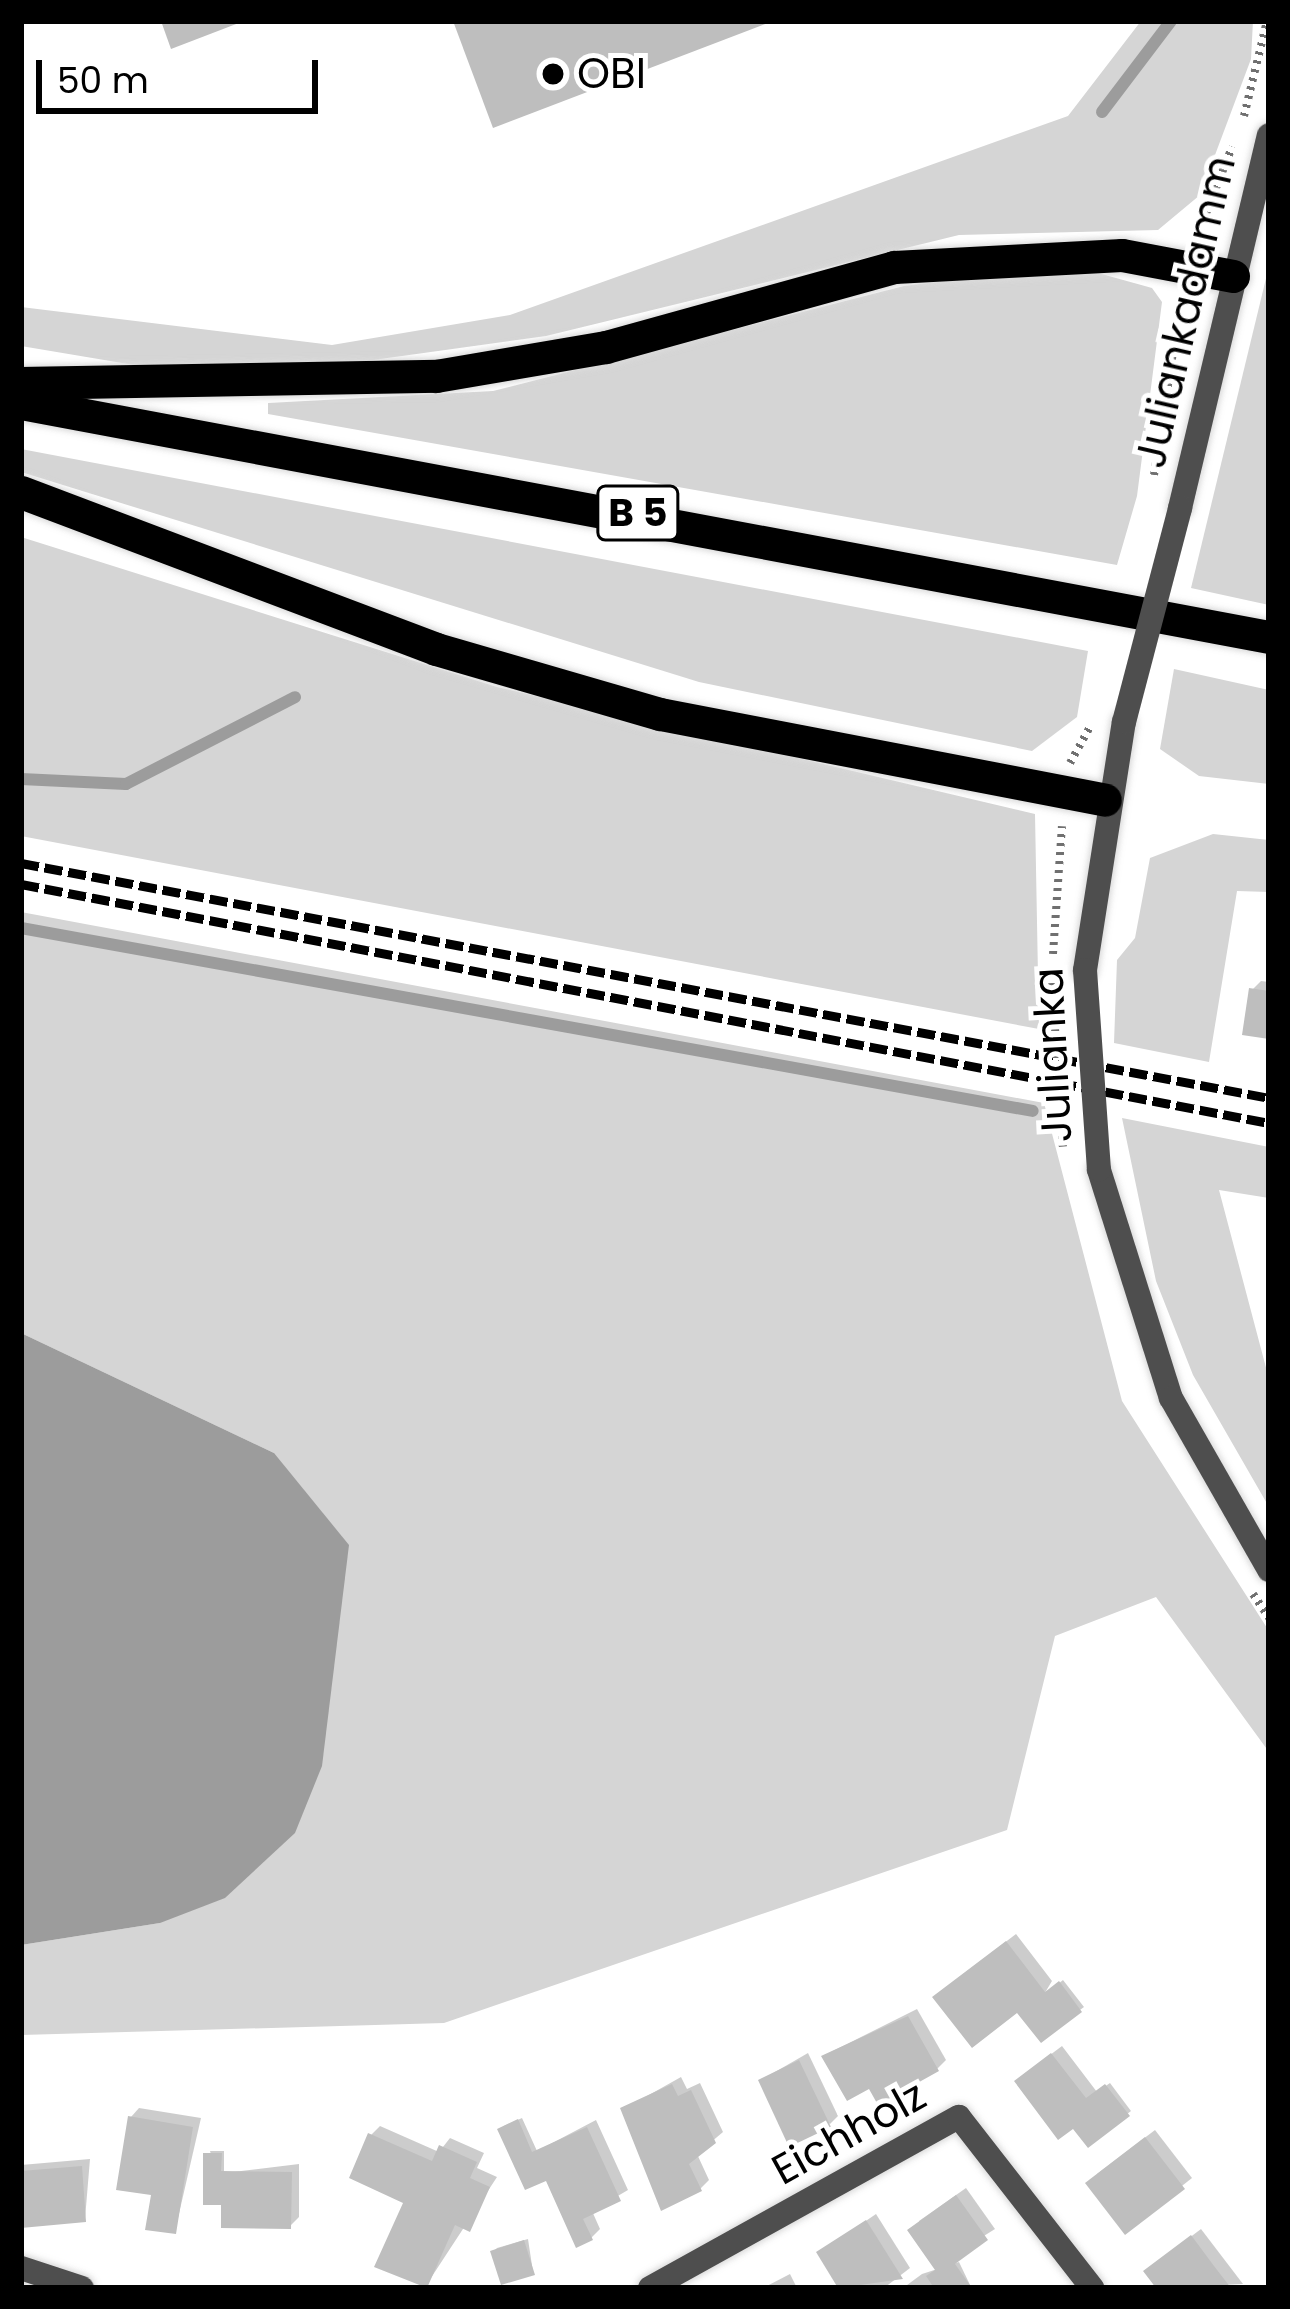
<!DOCTYPE html>
<style>
body{margin:0}
#map{position:relative;width:1290px;height:2309px;overflow:hidden;background:#fff;font-family:Poppins,sans-serif}
div>[style]{position:absolute}
[style*='--x']{left:calc(var(--x)*1px);top:calc(var(--y)*1px);width:calc(var(--w)*1px);rotate:calc(var(--a)*1deg)}
.green>*{inset:0;background:#d5d5d5}
.water>*{inset:0;background:#9c9c9c}
.shadow>*{inset:0;background:#0003}
.stream>*{height:12px;margin:-6px;padding:0 6px;transform-origin:6px;border-radius:6px;background:#9c9c9c}
.building>*{inset:0;background:#bebebe}
.path>*{height:8px;margin-top:-4px;transform-origin:0;background:repeating-linear-gradient(90deg,#707070 0 3px,transparent 0 9px)}
.roads{filter:drop-shadow(0 0 3px #dbdbdb) drop-shadow(0 0 3px #dbdbdb)}
.minor>*{height:24px;margin:-12px;padding:0 12px;transform-origin:12px;border-radius:12px;background:#4e4e4e}
.tertiary>*{height:24px;margin:-12px;padding:0 12px;transform-origin:12px;border-radius:12px;background:#4e4e4e}
.trunk>*{height:33px;margin:-16.5px;padding:0 16.5px;transform-origin:16.5px;border-radius:16.5px;background:#000}
.rail>*{height:9px;margin-top:-4.5px;transform-origin:0;background:repeating-linear-gradient(90deg,#000 0 18px,transparent 0 24px)}
.path-bridge>*{height:8px;margin-top:-4px;transform-origin:0;background:repeating-linear-gradient(90deg,#707070 0 3px,transparent 0 9px)}
.tertiary-bridge>*{height:24px;margin:-12px;padding:0 12px;transform-origin:12px;border-radius:12px;background:#4e4e4e}
.dots>*{width:33px;height:33px;translate:-50% -50%;box-sizing:border-box;border:6px solid #fff;border-radius:50%}
span{translate:-50% -50%;white-space:nowrap;text-align:center;line-height:1.15;-webkit-text-stroke:10px #fff;paint-order:stroke}
.shield-label span{padding:3px 9px;background:#fff;border:3px solid;border-radius:9px;-webkit-text-stroke-width:0}
.shield-label{font-size:39px;color:#000;font-weight:700}
.poi-label{font-size:42px;color:#000}
.left{translate:0 -50%;text-align:left}
.street-label{font-size:42px;color:#000}
.frame{position:absolute;inset:0;border:24px solid #000;pointer-events:none}
.scale{position:absolute;left:36px;top:60px;width:282px;height:54px;box-sizing:border-box;border:6px solid #000;border-top:0;padding-left:15px;font-size:36px;line-height:42px;white-space:nowrap;color:#000;-webkit-text-stroke:9px #fff;paint-order:stroke}
</style>
<div id="map">
<div class="green">
<i style="clip-path:polygon(1141px 21px,1253px 21px,1251px 59px,1200px 195px,1158px 230px,959px 235px,546px 336px,366px 361px,140px 366px,21px 346px,21px 307px,332px 345px,510px 315px,1068px 116px)"></i>
<i style="clip-path:polygon(1269px 266px,1269px 605px,1191px 588px)"></i>
<i style="clip-path:polygon(1012px 273px,1098px 273px,1152px 288px,1162px 302px,1137px 496px,1117px 565px,268px 414px,268px 403px,493px 391px,904px 286px)"></i>
<i style="clip-path:polygon(21px 449px,1088px 651px,1077px 717px,1032px 751px,699px 682px,21px 472px)"></i>
<i style="clip-path:polygon(21px 537px,497px 687px,1035px 814px,1039px 1029px,21px 836px)"></i>
<i style="clip-path:polygon(1174px 669px,1269px 690px,1269px 784px,1199px 776px,1160px 749px)"></i>
<i style="clip-path:polygon(1213px 834px,1269px 840px,1269px 892px,1237px 891px,1209px 1062px,1114px 1043px,1117px 960px,1135px 938px,1150px 858px)"></i>
<i style="clip-path:polygon(21px 912px,1044px 1103px,1122px 1401px,1269px 1631px,1269px 1752px,1156px 1597px,1055px 1636px,1007px 1830px,444px 2023px,21px 2035px,21px 1945px,160px 1923px,274px 1453px,21px 1333px)"></i>
<i style="clip-path:polygon(1122px 1118px,1269px 1147px,1269px 1198px,1219px 1190px,1269px 1379px,1269px 1507px,1193px 1375px,1156px 1281px)"></i>
</div>
<div class="water">
<i style="clip-path:polygon(21px 1333px,274px 1453px,349px 1545px,322px 1766px,295px 1833px,225px 1898px,160px 1923px,21px 1945px)"></i>
</div>
<div class="shadow">
<i style="clip-path:polygon(1261px 981px,1269px 982px,1269px 1036px,1252px 990px)"></i>
<i style="clip-path:polygon(1016px 1934px,1052px 1981px,1043px 1996px,1063px 1980px,1084px 2007px,1041px 2039px,1018px 2009px,945px 1988px)"></i>
<i style="clip-path:polygon(917px 2009px,946px 2060px,937px 2069px,870px 2085px,829px 2053px)"></i>
<i style="clip-path:polygon(1062px 2046px,1097px 2092px,1110px 2083px,1131px 2111px,1089px 2144px,1026px 2073px)"></i>
<i style="clip-path:polygon(808px 2053px,838px 2116px,830px 2124px,761px 2080px)"></i>
<i style="clip-path:polygon(681px 2077px,687px 2089px,700px 2083px,723px 2132px,697px 2154px,709px 2180px,700px 2189px,624px 2109px)"></i>
<i style="clip-path:polygon(139px 2108px,201px 2118px,175px 2231px,131px 2117px)"></i>
<i style="clip-path:polygon(522px 2118px,537px 2151px,596px 2120px,628px 2190px,592px 2211px,600px 2229px,591px 2238px,504px 2126px)"></i>
<i style="clip-path:polygon(380px 2126px,439px 2152px,450px 2138px,484px 2153px,477px 2168px,497px 2177px,425px 2287px,407px 2201px,371px 2135px)"></i>
<i style="clip-path:polygon(1155px 2130px,1192px 2178px,1125px 2231px,1097px 2174px)"></i>
<i style="clip-path:polygon(210px 2151px,224px 2151px,224px 2173px,299px 2164px,299px 2217px,290px 2226px,224px 2198px)"></i>
<i style="clip-path:polygon(90px 2159px,85px 2219px,21px 2225px,21px 2165px)"></i>
<i style="clip-path:polygon(966px 2188px,995px 2229px,936px 2266px,919px 2221px)"></i>
<i style="clip-path:polygon(876px 2214px,910px 2268px,884px 2288px,842px 2288px,819px 2253px)"></i>
<i style="clip-path:polygon(1201px 2229px,1243px 2284px,1160px 2288px,1156px 2263px)"></i>
<i style="clip-path:polygon(528px 2239px,533px 2272px,494px 2251px,497px 2248px)"></i>
<i style="clip-path:polygon(959px 2262px,971px 2287px,903px 2288px,922px 2274px)"></i>
<i style="clip-path:polygon(790px 2274px,797px 2288px,763px 2288px)"></i>
</div>
<div class="stream">
<i style="--x:1102;--y:112;--w:114;--a:-52.8"></i>
<i style="--x:21;--y:779;--w:105;--a:2.7"></i>
<i style="--x:126;--y:784;--w:190;--a:-27.2"></i>
<i style="--x:21;--y:928;--w:1028;--a:10.25"></i>
</div>
<div class="building">
<i style="clip-path:polygon(161px 21px,244px 21px,171px 49px)"></i>
<i style="clip-path:polygon(453px 21px,773px 21px,493px 128px)"></i>
<i style="clip-path:polygon(1249px 988px,1269px 991px,1269px 1039px,1242px 1035px)"></i>
<i style="clip-path:polygon(1006px 1941px,1045px 1992px,1059px 1981px,1082px 2012px,1041px 2043px,1017px 2013px,972px 2048px,932px 1997px)"></i>
<i style="clip-path:polygon(908px 2016px,939px 2071px,878px 2105px,869px 2089px,847px 2101px,821px 2056px)"></i>
<i style="clip-path:polygon(1051px 2053px,1086px 2098px,1105px 2084px,1130px 2116px,1088px 2148px,1073px 2129px,1058px 2140px,1014px 2081px)"></i>
<i style="clip-path:polygon(799px 2060px,831px 2127px,789px 2147px,758px 2080px)"></i>
<i style="clip-path:polygon(672px 2084px,678px 2096px,691px 2090px,716px 2143px,689px 2164px,702px 2191px,661px 2211px,620px 2108px)"></i>
<i style="clip-path:polygon(128px 2116px,193px 2127px,176px 2234px,145px 2230px,151px 2195px,116px 2190px)"></i>
<i style="clip-path:polygon(518px 2119px,532px 2152px,587px 2127px,621px 2201px,583px 2219px,593px 2240px,576px 2248px,546px 2181px,525px 2190px,497px 2129px)"></i>
<i style="clip-path:polygon(368px 2133px,432px 2161px,439px 2145px,477px 2162px,470px 2178px,490px 2187px,470px 2232px,455px 2225px,427px 2288px,374px 2267px,403px 2203px,349px 2178px)"></i>
<i style="clip-path:polygon(1145px 2137px,1185px 2189px,1125px 2235px,1085px 2183px)"></i>
<i style="clip-path:polygon(203px 2153px,222px 2153px,221px 2171px,292px 2172px,291px 2229px,221px 2228px,221px 2205px,203px 2205px)"></i>
<i style="clip-path:polygon(82px 2166px,86px 2222px,21px 2228px,21px 2171px)"></i>
<i style="clip-path:polygon(956px 2195px,988px 2240px,955px 2264px,972px 2288px,934px 2288px,926px 2276px,935px 2270px,907px 2230px)"></i>
<i style="clip-path:polygon(866px 2220px,903px 2279px,838px 2288px,816px 2252px)"></i>
<i style="clip-path:polygon(1191px 2235px,1214px 2266px,1231px 2288px,1156px 2288px,1143px 2271px)"></i>
<i style="clip-path:polygon(524px 2240px,535px 2275px,501px 2285px,490px 2251px)"></i>
</div>
<div class="path">
<i style="--x:1244;--y:116;--w:98;--a:-76.4"></i>
<i style="--x:1196;--y:239;--w:99;--a:-68.6"></i>
<i style="--x:1154;--y:475;--w:177;--a:-81.2"></i>
<i style="--x:1070;--y:763;--w:43;--a:-61.1"></i>
<i style="--x:1053;--y:954;--w:128;--a:-86"></i>
<i style="--x:1253;--y:1594;--w:29;--a:56"></i>
</div>
<div class="roads">
<div class="minor">
<i style="--x:21;--y:2268;--w:64;--a:18.2"></i>
<i style="--x:650;--y:2288;--w:353;--a:-29"></i>
<i style="--x:959;--y:2117;--w:217;--a:52.1"></i>
</div>
<div class="tertiary">
<i style="--x:1180;--y:508;--w:383;--a:-76.6"></i>
<i style="--x:1085;--y:970;--w:251;--a:-81.1"></i>
<i style="--x:1099;--y:1170;--w:239;--a:72.5"></i>
<i style="--x:1171;--y:1398;--w:198;--a:60.3"></i>
</div>
<div class="trunk">
<i style="--x:21;--y:383;--w:415;--a:-1"></i>
<i style="--x:436;--y:376;--w:172;--a:-9.7"></i>
<i style="--x:606;--y:347;--w:299;--a:-15.5"></i>
<i style="--x:894;--y:267;--w:228;--a:-3"></i>
<i style="--x:1122;--y:255;--w:113;--a:10.7"></i>
<i style="--x:21;--y:403;--w:1270;--a:10.62"></i>
<i style="--x:21;--y:492;--w:444;--a:20.7"></i>
<i style="--x:436;--y:649;--w:233;--a:16.2"></i>
<i style="--x:660;--y:714;--w:453;--a:10.9"></i>
</div>
</div>
<div class="rail">
<i style="--x:21;--y:863;--w:1270;--a:10.66"></i>
<i style="--x:21;--y:884;--w:1271;--a:10.84"></i>
</div>
<div class="path-bridge">
<i style="--x:1052;--y:983;--w:164;--a:86.2"></i>
</div>
<div class="tertiary-bridge">
<i style="--x:1124;--y:722;--w:221;--a:-75.3"></i>
<i style="--x:1085;--y:970;--w:200;--a:86"></i>
</div>
<div class="dots">
<i style="left:553px;top:74px;background:#000"></i>
</div>
<div class="shield-label">
<span style="left:638px;top:513px">B 5</span>
</div>
<div class="poi-label">
<span class="left" style="left:577px;top:74px">OBI</span>
</div>
<div class="street-label">
<span style="left:1186px;top:312px;rotate:-77deg">Juliankadamm</span>
<span style="left:1053px;top:1055px;rotate:-93deg">Julianka</span>
<span style="left:849px;top:2133px;rotate:-29deg">Eichholz</span>
</div>
<div class="frame"></div>
<div class="scale">50 m</div>
</div>
